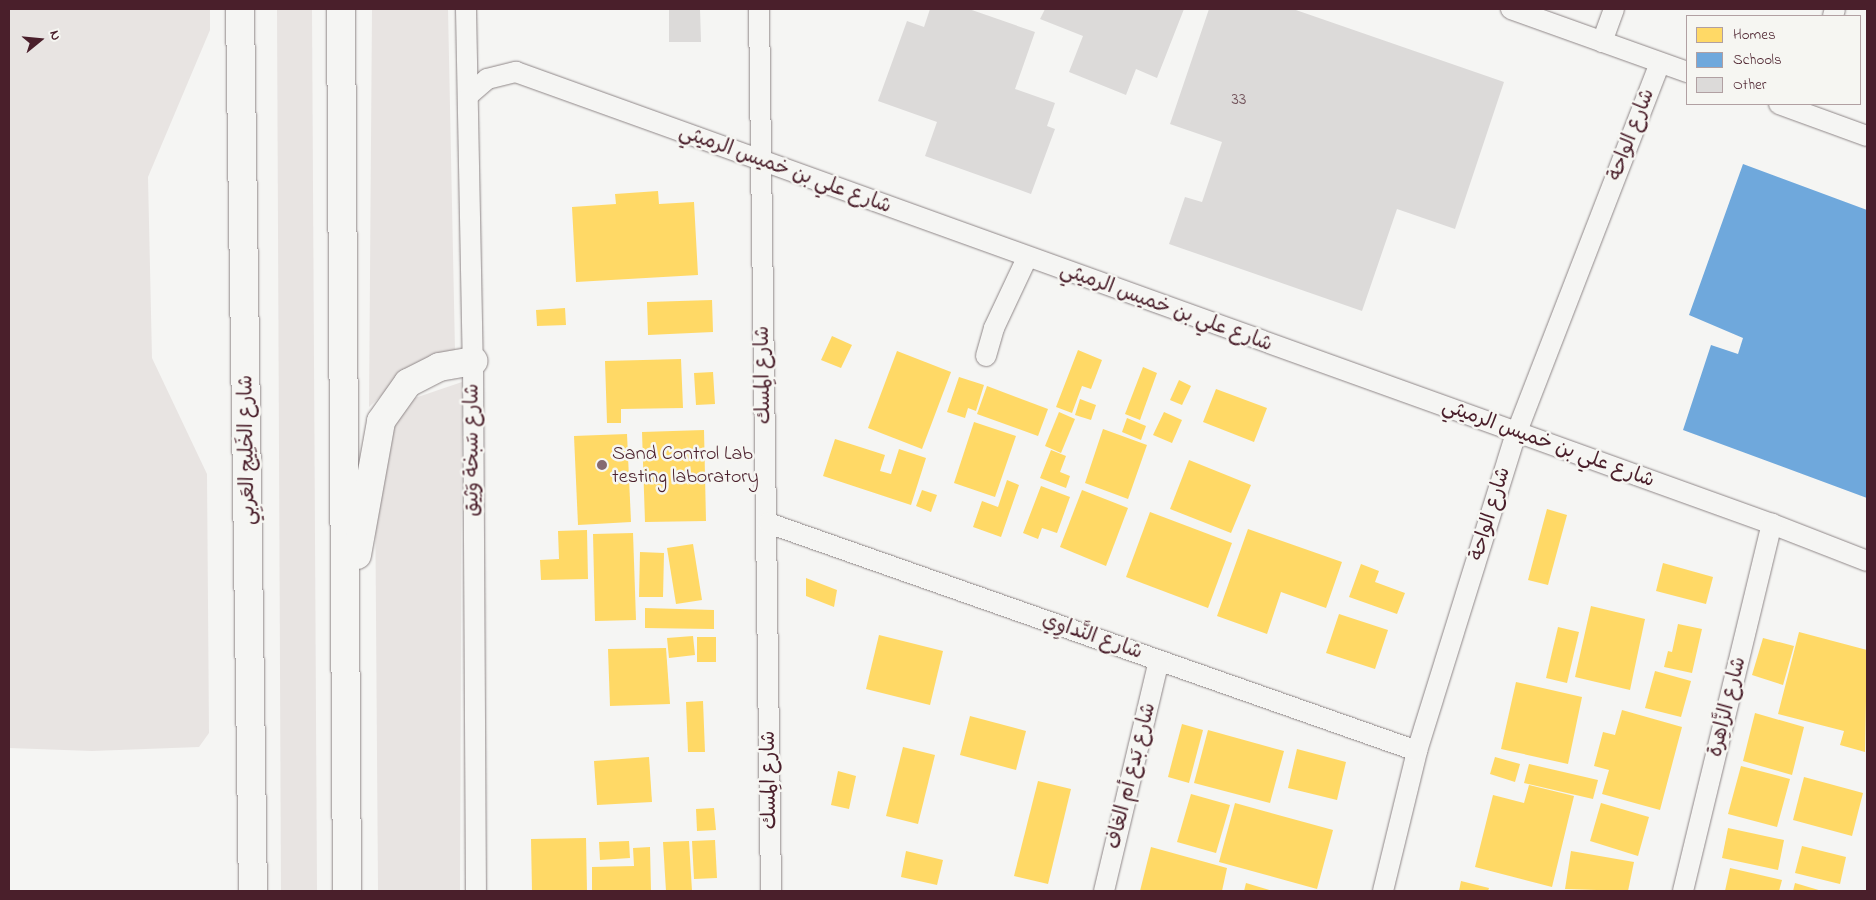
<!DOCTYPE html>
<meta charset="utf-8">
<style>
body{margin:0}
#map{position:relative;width:1876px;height:900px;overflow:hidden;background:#f5f5f3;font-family:"Indie Flower","Playpen Sans Arabic",sans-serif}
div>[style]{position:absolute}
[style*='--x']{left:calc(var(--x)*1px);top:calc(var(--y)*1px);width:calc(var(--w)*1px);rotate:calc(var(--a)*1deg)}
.green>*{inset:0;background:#e8e4e2}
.homes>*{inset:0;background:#ffd966}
.schools>*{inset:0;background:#6fa8dc}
.building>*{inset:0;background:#dcdad9}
.roads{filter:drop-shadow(0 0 1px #8f8788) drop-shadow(0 0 1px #8f8788)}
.minor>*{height:20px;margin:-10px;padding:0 10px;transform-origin:10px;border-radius:10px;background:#f5f5f3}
.trunk>*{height:28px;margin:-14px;padding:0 14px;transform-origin:14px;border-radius:14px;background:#f5f5f3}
.dots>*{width:14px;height:14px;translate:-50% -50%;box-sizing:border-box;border:2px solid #f6f6f2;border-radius:50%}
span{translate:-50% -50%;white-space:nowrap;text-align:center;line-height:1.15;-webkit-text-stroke:5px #f6f6f2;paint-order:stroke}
.number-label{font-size:18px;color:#6e4e56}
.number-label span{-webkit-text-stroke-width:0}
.street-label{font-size:20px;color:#4a1f2b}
.poi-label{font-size:20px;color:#4a1f2b}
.left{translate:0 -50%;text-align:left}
.frame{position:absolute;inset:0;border:10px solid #4a1f2b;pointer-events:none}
.legend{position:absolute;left:1686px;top:15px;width:175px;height:90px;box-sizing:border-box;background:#f6f6f2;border:1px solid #b1a0a2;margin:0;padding:6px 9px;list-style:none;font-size:15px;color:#4a1f2b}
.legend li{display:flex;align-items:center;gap:10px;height:25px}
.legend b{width:25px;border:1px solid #b1a0a2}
.north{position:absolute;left:15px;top:15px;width:50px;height:50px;-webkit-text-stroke:4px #f6f6f2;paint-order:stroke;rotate:73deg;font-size:14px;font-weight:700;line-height:20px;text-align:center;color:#4a1f2b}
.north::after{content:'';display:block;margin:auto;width:18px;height:22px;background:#4a1f2b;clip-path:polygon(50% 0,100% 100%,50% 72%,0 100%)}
</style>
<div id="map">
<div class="green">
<i style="clip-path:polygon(9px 9px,210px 9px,210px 30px,148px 177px,152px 358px,207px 474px,209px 733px,199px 747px,92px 751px,9px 748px)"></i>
<i style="clip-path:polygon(277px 9px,312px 9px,317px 891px,281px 891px)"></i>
<i style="clip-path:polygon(372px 9px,448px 9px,455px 351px,398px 380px,369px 407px)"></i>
<i style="clip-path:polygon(462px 382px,460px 891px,378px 891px,375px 477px,389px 425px,409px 400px)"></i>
</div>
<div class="homes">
<i style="clip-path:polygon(658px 191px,659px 204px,694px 202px,698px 275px,576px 282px,572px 207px,616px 204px,615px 194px)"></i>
<i style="clip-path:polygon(712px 300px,713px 332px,648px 335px,647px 302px)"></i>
<i style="clip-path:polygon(565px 308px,566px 325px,537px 326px,536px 310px)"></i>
<i style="clip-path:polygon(832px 336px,852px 345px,841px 368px,821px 360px)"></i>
<i style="clip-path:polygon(1078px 350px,1102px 360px,1091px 389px,1082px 386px,1072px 413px,1056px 407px)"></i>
<i style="clip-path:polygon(897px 351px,951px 372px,922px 449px,868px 428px)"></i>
<i style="clip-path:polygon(681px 359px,683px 408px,621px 409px,621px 423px,607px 423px,605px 361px)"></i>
<i style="clip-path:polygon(1143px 367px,1157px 373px,1140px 420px,1125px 414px)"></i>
<i style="clip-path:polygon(713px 372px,715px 404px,696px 405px,694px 373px)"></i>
<i style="clip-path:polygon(959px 377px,984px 385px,976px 411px,968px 408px,965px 418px,947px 412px)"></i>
<i style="clip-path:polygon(1179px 380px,1191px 386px,1182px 405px,1170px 400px)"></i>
<i style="clip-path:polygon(987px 386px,1048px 409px,1038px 436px,977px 414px)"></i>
<i style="clip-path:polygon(1216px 389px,1267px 408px,1254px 442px,1203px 422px)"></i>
<i style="clip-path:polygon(1080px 399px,1096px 405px,1091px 420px,1075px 415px)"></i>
<i style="clip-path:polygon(1059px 412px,1075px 419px,1061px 453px,1045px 446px)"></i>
<i style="clip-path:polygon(1164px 412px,1182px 420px,1172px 443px,1153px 435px)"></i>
<i style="clip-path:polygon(1127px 418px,1146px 426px,1141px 440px,1122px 432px)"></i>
<i style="clip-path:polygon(974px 422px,1016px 436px,995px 497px,954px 483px)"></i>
<i style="clip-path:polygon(1103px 429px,1147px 445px,1128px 499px,1085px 483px)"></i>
<i style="clip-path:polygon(704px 430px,706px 521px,645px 522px,642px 432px)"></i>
<i style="clip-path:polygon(627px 434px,631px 522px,578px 525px,574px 436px)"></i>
<i style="clip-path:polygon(835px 439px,885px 455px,880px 471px,891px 474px,899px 449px,926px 458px,911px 505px,823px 476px)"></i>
<i style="clip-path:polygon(1051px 450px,1066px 456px,1060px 472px,1070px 476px,1066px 488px,1040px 478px)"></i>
<i style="clip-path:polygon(1189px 460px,1251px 485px,1231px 533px,1170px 509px)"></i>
<i style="clip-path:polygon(1007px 480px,1019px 485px,1001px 537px,973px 527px,982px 501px,998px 507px)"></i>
<i style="clip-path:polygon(1041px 486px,1070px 497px,1057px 533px,1042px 528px,1038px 539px,1023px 533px)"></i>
<i style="clip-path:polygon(922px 490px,937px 495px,931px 512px,916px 506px)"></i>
<i style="clip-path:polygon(1082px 490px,1128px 508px,1106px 566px,1060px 547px)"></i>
<i style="clip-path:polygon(1547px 509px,1567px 515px,1548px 585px,1528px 580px)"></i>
<i style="clip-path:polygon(1150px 512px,1232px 543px,1208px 608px,1126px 577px)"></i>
<i style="clip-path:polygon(1248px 529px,1342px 562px,1326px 608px,1281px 592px,1267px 634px,1217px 616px)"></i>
<i style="clip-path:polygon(587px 530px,588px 579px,541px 580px,540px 560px,559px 559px,558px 531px)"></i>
<i style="clip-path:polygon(633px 533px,636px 620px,595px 621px,593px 534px)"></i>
<i style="clip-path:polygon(693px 544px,702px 600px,676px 604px,667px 548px)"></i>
<i style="clip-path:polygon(640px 552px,664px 553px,663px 597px,639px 597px)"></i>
<i style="clip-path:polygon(1663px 563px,1713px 577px,1706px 604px,1656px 591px)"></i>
<i style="clip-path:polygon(1361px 564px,1379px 571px,1375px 582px,1405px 593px,1397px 614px,1349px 597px)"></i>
<i style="clip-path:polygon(806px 578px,837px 590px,834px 607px,806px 596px)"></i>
<i style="clip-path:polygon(1591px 606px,1645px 619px,1630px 690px,1575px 677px)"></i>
<i style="clip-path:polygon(645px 608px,714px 610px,714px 629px,645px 628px)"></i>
<i style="clip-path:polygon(1339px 614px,1388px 630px,1375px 669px,1326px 653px)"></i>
<i style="clip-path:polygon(1678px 624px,1702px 629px,1692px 673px,1664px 667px,1668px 651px,1672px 652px)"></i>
<i style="clip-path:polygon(1558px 627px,1579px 632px,1567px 683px,1546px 678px)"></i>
<i style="clip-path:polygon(1799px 632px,1867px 650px,1865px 752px,1840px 745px,1844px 731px,1778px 714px)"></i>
<i style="clip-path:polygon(879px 635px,943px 651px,930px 705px,866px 689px)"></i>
<i style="clip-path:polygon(693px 636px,695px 655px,669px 658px,667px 638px)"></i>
<i style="clip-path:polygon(697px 637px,716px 637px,716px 662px,697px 662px)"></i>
<i style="clip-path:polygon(1763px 638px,1794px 646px,1783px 685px,1752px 675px)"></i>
<i style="clip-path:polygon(666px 648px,670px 704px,610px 706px,608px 649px)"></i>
<i style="clip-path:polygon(1655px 671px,1691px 681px,1681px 717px,1645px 708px)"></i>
<i style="clip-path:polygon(1516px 682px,1582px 697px,1568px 764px,1501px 749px)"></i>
<i style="clip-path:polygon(703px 701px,705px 752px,688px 752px,686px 702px)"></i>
<i style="clip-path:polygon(1622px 710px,1682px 727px,1660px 810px,1602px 794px,1609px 770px,1594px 766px,1603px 732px,1615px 735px)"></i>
<i style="clip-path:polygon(1755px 713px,1804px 727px,1792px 775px,1743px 761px)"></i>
<i style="clip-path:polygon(970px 716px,1026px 731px,1016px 770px,960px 755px)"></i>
<i style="clip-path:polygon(1182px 724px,1203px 730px,1189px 783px,1168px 777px)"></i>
<i style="clip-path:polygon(1208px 730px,1284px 751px,1270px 803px,1194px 783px)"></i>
<i style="clip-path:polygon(903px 747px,935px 755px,918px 824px,886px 816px)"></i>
<i style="clip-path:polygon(1297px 749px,1346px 762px,1337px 800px,1288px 788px)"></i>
<i style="clip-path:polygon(649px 757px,652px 802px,597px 805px,594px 761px)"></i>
<i style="clip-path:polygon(1495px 757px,1520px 764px,1515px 782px,1490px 774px)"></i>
<i style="clip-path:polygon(1529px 764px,1598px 780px,1593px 799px,1524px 783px)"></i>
<i style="clip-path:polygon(1741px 766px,1790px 779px,1777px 827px,1728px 814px)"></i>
<i style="clip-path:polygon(838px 771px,856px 776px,849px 809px,831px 805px)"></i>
<i style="clip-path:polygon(1804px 777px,1863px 793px,1852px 836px,1793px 820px)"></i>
<i style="clip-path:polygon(1038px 781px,1071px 789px,1048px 884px,1014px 876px)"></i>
<i style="clip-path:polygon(1529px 785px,1574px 796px,1552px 887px,1475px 867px,1493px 795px,1524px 803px)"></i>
<i style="clip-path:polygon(1191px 794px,1230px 805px,1216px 853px,1177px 842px)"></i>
<i style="clip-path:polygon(1235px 803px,1333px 830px,1317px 889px,1219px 862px)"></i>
<i style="clip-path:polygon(1601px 803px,1649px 817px,1638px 856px,1590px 841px)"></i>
<i style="clip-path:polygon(714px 808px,716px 830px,697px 831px,696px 809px)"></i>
<i style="clip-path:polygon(1728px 828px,1784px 840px,1778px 870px,1722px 858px)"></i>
<i style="clip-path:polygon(586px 838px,587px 891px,532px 891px,531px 839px)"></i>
<i style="clip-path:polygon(715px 840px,717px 878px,694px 879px,692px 841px)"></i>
<i style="clip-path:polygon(629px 841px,630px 858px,600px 860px,599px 842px)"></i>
<i style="clip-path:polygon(689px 841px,692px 891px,666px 891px,663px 842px)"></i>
<i style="clip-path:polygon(1802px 846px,1846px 857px,1840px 884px,1795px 873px)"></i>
<i style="clip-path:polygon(650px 847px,651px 891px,592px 891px,592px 867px,634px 866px,633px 848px)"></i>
<i style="clip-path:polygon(1151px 847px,1227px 868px,1222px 891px,1140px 891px)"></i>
<i style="clip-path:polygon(906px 851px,943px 860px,937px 885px,901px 877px)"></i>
<i style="clip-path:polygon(1571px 851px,1634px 862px,1628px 891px,1565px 889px)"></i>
<i style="clip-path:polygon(1730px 868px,1782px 880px,1779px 891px,1725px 891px)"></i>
<i style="clip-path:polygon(1461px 881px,1489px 888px,1488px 891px,1459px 891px)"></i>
<i style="clip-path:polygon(1246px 883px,1273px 891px,1244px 891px)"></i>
<i style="clip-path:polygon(1795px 883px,1822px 891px,1793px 891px)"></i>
</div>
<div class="schools">
<i style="clip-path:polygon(1743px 164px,1867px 210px,1867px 498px,1683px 430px,1711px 345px,1738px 354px,1743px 338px,1689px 315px)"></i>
</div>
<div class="building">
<i style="clip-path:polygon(669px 9px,700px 9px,701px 42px,669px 42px)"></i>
<i style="clip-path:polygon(930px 9px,969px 9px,1035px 32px,1015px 89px,1055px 103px,1047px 126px,1055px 129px,1031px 194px,925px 156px,937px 122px,878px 101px,907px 21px,924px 27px)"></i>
<i style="clip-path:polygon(1045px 9px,1184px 9px,1157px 78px,1136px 69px,1126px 95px,1069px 72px,1083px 36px,1040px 19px)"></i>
<i style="clip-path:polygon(1209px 9px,1293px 9px,1504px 82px,1455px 229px,1397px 209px,1362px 311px,1169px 244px,1185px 197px,1202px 202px,1222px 142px,1170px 124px)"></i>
</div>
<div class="roads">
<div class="minor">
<i style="--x:466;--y:9;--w:352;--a:88.9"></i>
<i style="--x:473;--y:361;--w:530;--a:89.68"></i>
<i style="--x:759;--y:9;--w:882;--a:89.22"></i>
<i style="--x:1511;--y:9;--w:187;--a:19.7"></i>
<i style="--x:1833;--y:16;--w:7;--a:-74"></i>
<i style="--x:1602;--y:42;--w:35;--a:-70"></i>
<i style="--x:470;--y:94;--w:23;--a:-41"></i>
<i style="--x:487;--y:79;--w:30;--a:-14"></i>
<i style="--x:516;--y:72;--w:1335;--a:19.79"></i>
<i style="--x:1772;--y:524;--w:102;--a:21.3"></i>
<i style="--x:1779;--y:104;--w:94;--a:20"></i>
<i style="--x:986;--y:356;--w:29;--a:-74"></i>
<i style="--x:994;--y:328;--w:77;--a:-64.8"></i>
<i style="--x:768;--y:523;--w:688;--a:19.36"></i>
<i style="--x:1104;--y:891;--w:236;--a:-76.6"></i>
<i style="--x:1383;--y:891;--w:144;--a:-76.3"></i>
<i style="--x:1417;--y:751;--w:332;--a:-72.7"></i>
<i style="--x:1516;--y:434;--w:398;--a:-68.8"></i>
<i style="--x:1683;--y:891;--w:378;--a:-76.4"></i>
</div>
<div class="trunk">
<i style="--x:240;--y:9;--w:882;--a:89.16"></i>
<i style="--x:341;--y:9;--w:882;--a:89.61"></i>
<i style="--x:357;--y:555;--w:136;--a:-79.8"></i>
<i style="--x:381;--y:421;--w:47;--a:-54.6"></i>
<i style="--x:408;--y:383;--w:35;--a:-27"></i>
<i style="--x:439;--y:367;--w:35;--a:-10"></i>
</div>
</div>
<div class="dots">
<i style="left:602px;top:465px;background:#866a71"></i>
</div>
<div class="number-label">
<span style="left:1239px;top:100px">33</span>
</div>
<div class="street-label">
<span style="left:1632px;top:135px;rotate:-69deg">شارع الواحة</span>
<span style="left:785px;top:170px;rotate:20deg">شارع علي بن خميس الرميثي</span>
<span style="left:1166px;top:308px;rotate:20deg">شارع علي بن خميس الرميثي</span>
<span style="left:764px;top:375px;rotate:-91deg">شارع المِسك</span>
<span style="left:1548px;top:444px;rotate:20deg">شارع علي بن خميس الرميثي</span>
<span style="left:248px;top:450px;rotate:-91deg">شارع الخَلِيج العَربِي</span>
<span style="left:473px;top:450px;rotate:-90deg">شارع سَبخة وَثِيق</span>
<span style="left:1491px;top:514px;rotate:-73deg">شارع الواحة</span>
<span style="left:1092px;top:637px;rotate:19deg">شارع النَّداوِي</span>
<span style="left:1728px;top:707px;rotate:-76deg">شارع الزَّاهِرة</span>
<span style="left:1132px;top:776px;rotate:-76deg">شارع بَدع أم الغاف</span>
<span style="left:770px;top:780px;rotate:-91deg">شارع المِسك</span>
</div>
<div class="poi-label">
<span class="left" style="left:612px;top:466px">Sand Control Lab<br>testing laboratory</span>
</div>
<div class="frame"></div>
<ul class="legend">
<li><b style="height:14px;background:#ffd966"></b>Homes</li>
<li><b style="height:14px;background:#6fa8dc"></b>Schools</li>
<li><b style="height:14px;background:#dcdad9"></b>Other</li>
</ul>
<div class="north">N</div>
</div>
